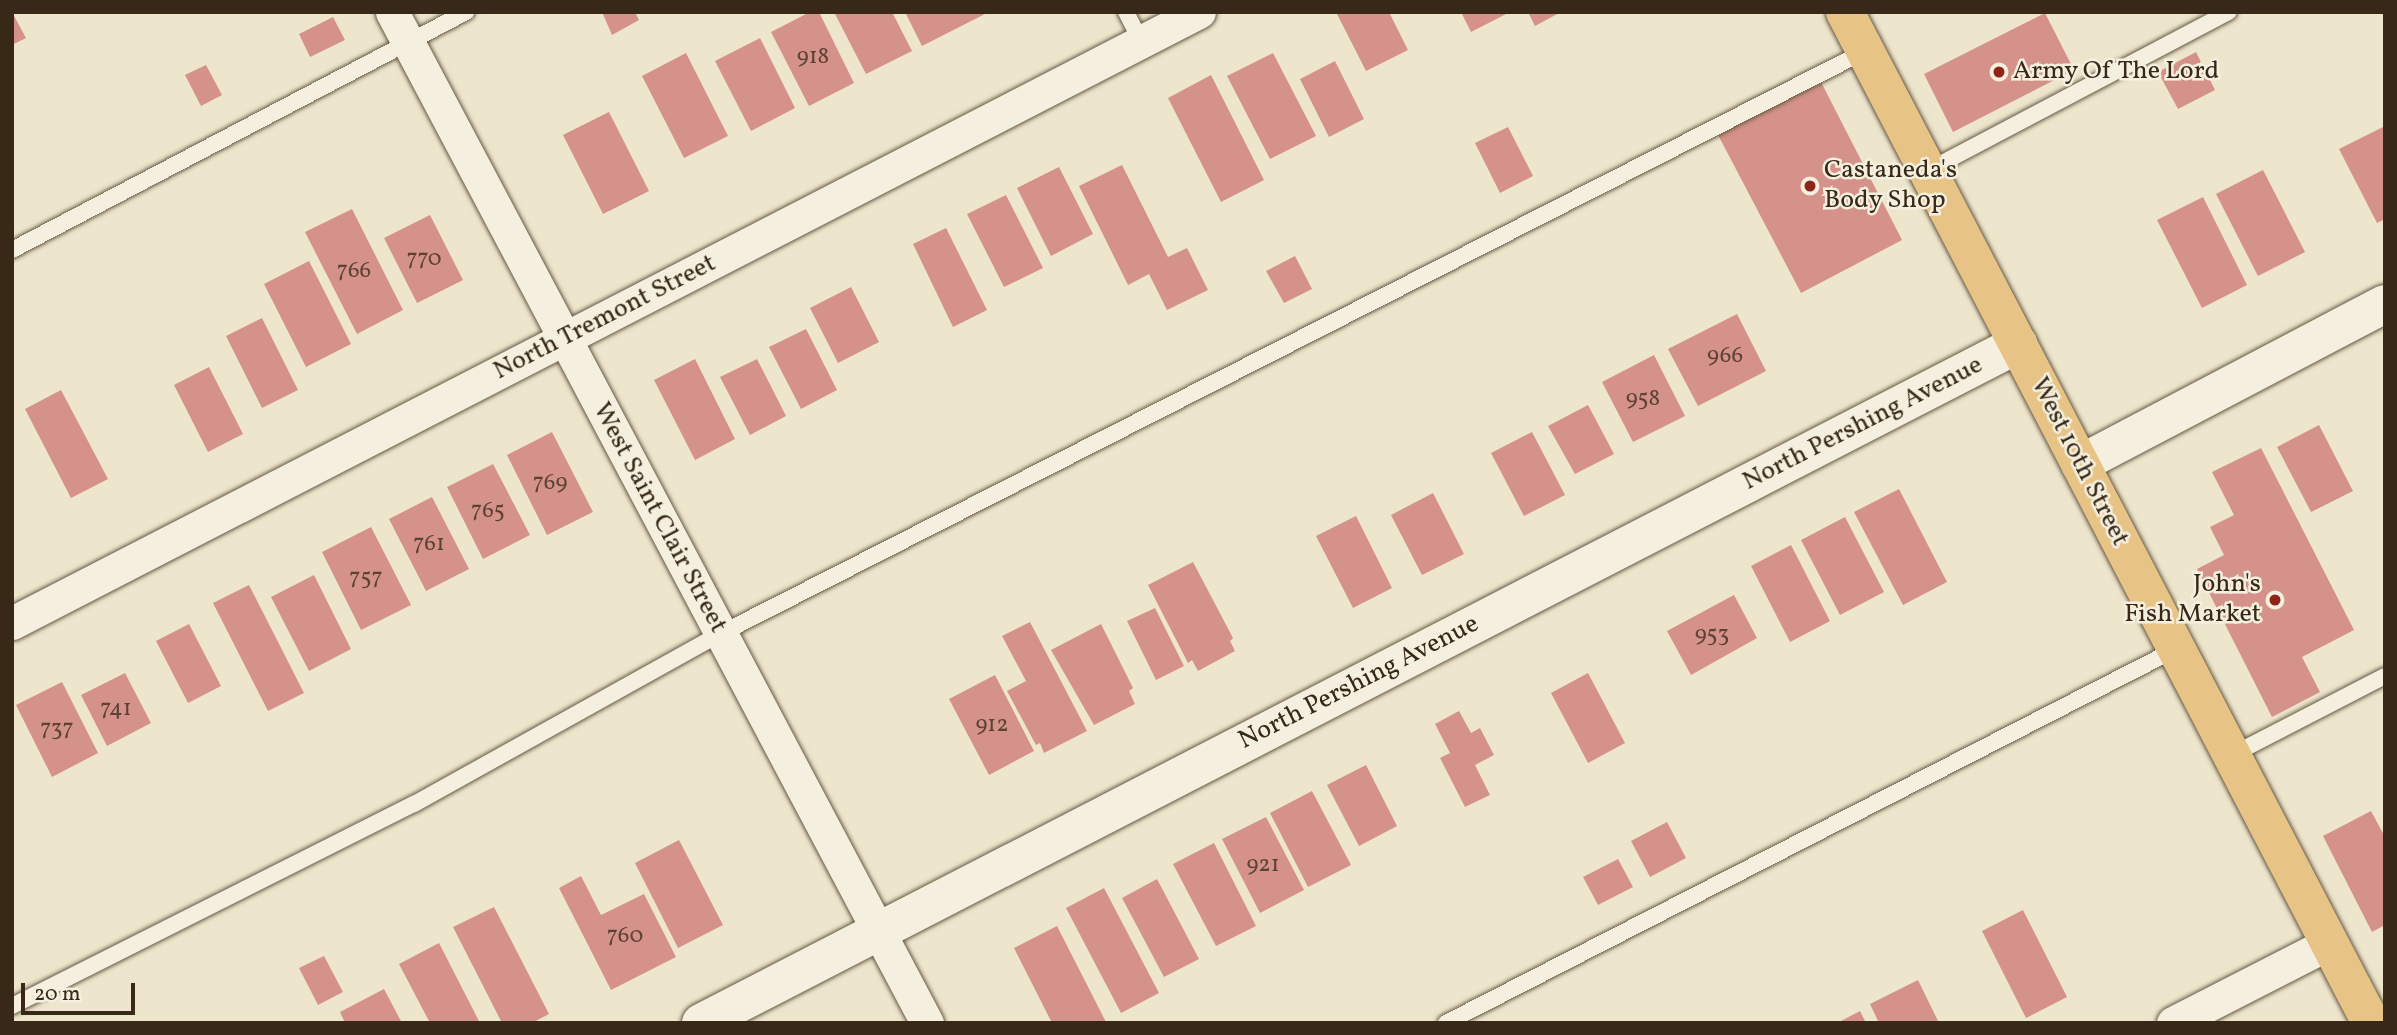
<!DOCTYPE html>
<style>
body{margin:0}
#map{position:relative;width:2397px;height:1035px;overflow:hidden;background:#eee6cc;font-family:Vollkorn,serif}
div>[style]{position:absolute}
[style*='--x']{left:calc(var(--x)*1px);top:calc(var(--y)*1px);width:calc(var(--w)*1px);rotate:calc(var(--a)*1deg)}
.building>*{inset:0;background:#d5928a}
.roads{filter:drop-shadow(0 0 2px #655844) drop-shadow(0 0 2px #655844)}
.lane>*{height:16px;margin:-8px;padding:0 8px;transform-origin:8px;border-radius:8px;background:#f4efde}
.street>*{height:33px;margin:-16.5px;padding:0 16.5px;transform-origin:16.5px;border-radius:16.5px;background:#f4efde}
.secondary>*{height:38px;margin:-19px;padding:0 19px;transform-origin:19px;border-radius:19px;background:#f4efde}
.primary>*{height:38px;margin:-19px;padding:0 19px;transform-origin:19px;border-radius:19px;background:#e7c386}
.dots>*{width:19px;height:19px;translate:-50% -50%;box-sizing:border-box;border:4px solid #f4efde;border-radius:50%}
span{translate:-50% -50%;white-space:nowrap;text-align:center;line-height:1.15;-webkit-text-stroke:5px #f4efde;paint-order:stroke}
.number-label{font-size:23px;color:#5e4234}
.number-label span{-webkit-text-stroke-width:0}
.poi-label{font-size:26px;color:#372817}
.left{translate:0 -50%;text-align:left}
.right{translate:-100% -50%;text-align:right}
.street-label{font-size:26px;color:#372817}
.frame{position:absolute;inset:0;border:14px solid #372817;pointer-events:none}
.scale{position:absolute;left:21px;top:983px;width:114px;height:32px;box-sizing:border-box;border:4px solid #372817;border-top:0;padding-left:9px;font-size:21px;line-height:24px;white-space:nowrap;color:#372817;-webkit-text-stroke:5px #f4efde;paint-order:stroke}
</style>
<div id="map">
<div class="building">
<i style="clip-path:polygon(12px 12px,26px 38px,12px 45px)"></i>
<i style="clip-path:polygon(602px 12px,635px 12px,639px 20px,612px 35px)"></i>
<i style="clip-path:polygon(810px 12px,819px 12px,854px 83px,809px 106px,771px 32px)"></i>
<i style="clip-path:polygon(834px 12px,892px 12px,912px 51px,866px 74px)"></i>
<i style="clip-path:polygon(905px 12px,989px 12px,922px 46px)"></i>
<i style="clip-path:polygon(1336px 12px,1389px 12px,1408px 50px,1366px 71px)"></i>
<i style="clip-path:polygon(1461px 12px,1510px 12px,1471px 32px)"></i>
<i style="clip-path:polygon(1528px 12px,1561px 12px,1535px 26px)"></i>
<i style="clip-path:polygon(2045px 13px,2074px 70px,1953px 132px,1924px 74px)"></i>
<i style="clip-path:polygon(333px 17px,345px 40px,310px 57px,299px 34px)"></i>
<i style="clip-path:polygon(760px 38px,795px 108px,751px 131px,715px 61px)"></i>
<i style="clip-path:polygon(2196px 52px,2215px 90px,2178px 109px,2158px 72px)"></i>
<i style="clip-path:polygon(686px 53px,728px 136px,684px 158px,642px 76px)"></i>
<i style="clip-path:polygon(1273px 53px,1316px 136px,1270px 159px,1227px 76px)"></i>
<i style="clip-path:polygon(1335px 61px,1364px 119px,1329px 137px,1300px 79px)"></i>
<i style="clip-path:polygon(206px 65px,222px 95px,201px 106px,185px 75px)"></i>
<i style="clip-path:polygon(1211px 75px,1264px 180px,1221px 202px,1168px 98px)"></i>
<i style="clip-path:polygon(1820px 80px,1902px 240px,1801px 293px,1717px 133px)"></i>
<i style="clip-path:polygon(609px 112px,649px 191px,603px 214px,563px 135px)"></i>
<i style="clip-path:polygon(2385px 126px,2385px 219px,2377px 223px,2339px 149px)"></i>
<i style="clip-path:polygon(1508px 127px,1533px 176px,1500px 193px,1475px 143px)"></i>
<i style="clip-path:polygon(1122px 165px,1168px 257px,1187px 248px,1208px 290px,1167px 310px,1149px 274px,1128px 285px,1079px 186px)"></i>
<i style="clip-path:polygon(1059px 167px,1093px 234px,1051px 256px,1017px 188px)"></i>
<i style="clip-path:polygon(2263px 170px,2305px 252px,2258px 276px,2216px 194px)"></i>
<i style="clip-path:polygon(1006px 195px,1043px 268px,1004px 287px,967px 214px)"></i>
<i style="clip-path:polygon(2203px 197px,2247px 285px,2202px 308px,2157px 220px)"></i>
<i style="clip-path:polygon(352px 209px,403px 310px,357px 334px,305px 232px)"></i>
<i style="clip-path:polygon(430px 215px,463px 280px,417px 303px,384px 238px)"></i>
<i style="clip-path:polygon(946px 228px,987px 310px,953px 327px,913px 244px)"></i>
<i style="clip-path:polygon(1295px 256px,1312px 289px,1284px 303px,1266px 271px)"></i>
<i style="clip-path:polygon(309px 261px,351px 344px,306px 367px,264px 284px)"></i>
<i style="clip-path:polygon(851px 287px,879px 342px,838px 363px,810px 308px)"></i>
<i style="clip-path:polygon(1737px 314px,1766px 371px,1698px 406px,1668px 349px)"></i>
<i style="clip-path:polygon(262px 318px,298px 390px,262px 408px,226px 336px)"></i>
<i style="clip-path:polygon(806px 329px,837px 390px,801px 409px,769px 347px)"></i>
<i style="clip-path:polygon(1654px 355px,1685px 416px,1633px 442px,1602px 382px)"></i>
<i style="clip-path:polygon(695px 359px,735px 439px,695px 460px,654px 380px)"></i>
<i style="clip-path:polygon(757px 359px,786px 416px,750px 435px,720px 377px)"></i>
<i style="clip-path:polygon(209px 367px,243px 434px,208px 452px,174px 385px)"></i>
<i style="clip-path:polygon(61px 390px,108px 479px,71px 498px,25px 409px)"></i>
<i style="clip-path:polygon(1588px 405px,1614px 454px,1575px 474px,1548px 426px)"></i>
<i style="clip-path:polygon(2319px 425px,2353px 491px,2311px 512px,2277px 447px)"></i>
<i style="clip-path:polygon(552px 432px,593px 512px,547px 535px,507px 455px)"></i>
<i style="clip-path:polygon(1532px 432px,1565px 495px,1524px 516px,1491px 453px)"></i>
<i style="clip-path:polygon(2261px 448px,2354px 630px,2302px 657px,2320px 692px,2272px 717px,2197px 569px,2224px 555px,2210px 527px,2234px 515px,2212px 472px)"></i>
<i style="clip-path:polygon(493px 464px,530px 535px,483px 559px,447px 487px)"></i>
<i style="clip-path:polygon(1899px 489px,1947px 582px,1903px 605px,1854px 512px)"></i>
<i style="clip-path:polygon(1433px 493px,1464px 554px,1422px 575px,1391px 515px)"></i>
<i style="clip-path:polygon(432px 497px,469px 569px,426px 591px,389px 519px)"></i>
<i style="clip-path:polygon(1356px 516px,1392px 588px,1353px 608px,1316px 536px)"></i>
<i style="clip-path:polygon(1845px 517px,1884px 592px,1840px 615px,1801px 540px)"></i>
<i style="clip-path:polygon(371px 527px,411px 605px,361px 630px,322px 552px)"></i>
<i style="clip-path:polygon(1791px 545px,1830px 621px,1790px 642px,1751px 566px)"></i>
<i style="clip-path:polygon(1193px 562px,1233px 638px,1230px 641px,1235px 651px,1198px 671px,1192px 660px,1188px 663px,1148px 585px)"></i>
<i style="clip-path:polygon(314px 575px,351px 649px,309px 671px,271px 597px)"></i>
<i style="clip-path:polygon(249px 585px,304px 693px,268px 711px,213px 603px)"></i>
<i style="clip-path:polygon(1734px 595px,1757px 638px,1691px 675px,1667px 631px)"></i>
<i style="clip-path:polygon(1155px 608px,1184px 666px,1156px 680px,1127px 621px)"></i>
<i style="clip-path:polygon(1030px 622px,1087px 731px,1044px 753px,1040px 743px,1036px 745px,1007px 691px,1026px 681px,1002px 636px)"></i>
<i style="clip-path:polygon(189px 624px,221px 686px,188px 703px,156px 641px)"></i>
<i style="clip-path:polygon(1101px 624px,1133px 688px,1129px 691px,1135px 704px,1094px 725px,1051px 650px)"></i>
<i style="clip-path:polygon(125px 673px,151px 723px,107px 746px,81px 695px)"></i>
<i style="clip-path:polygon(1588px 673px,1625px 743px,1588px 763px,1551px 693px)"></i>
<i style="clip-path:polygon(995px 675px,1034px 751px,989px 775px,949px 699px)"></i>
<i style="clip-path:polygon(62px 682px,98px 753px,52px 777px,16px 705px)"></i>
<i style="clip-path:polygon(1459px 711px,1471px 733px,1480px 728px,1494px 755px,1475px 765px,1490px 795px,1465px 807px,1440px 758px,1450px 753px,1435px 724px)"></i>
<i style="clip-path:polygon(1366px 765px,1397px 826px,1359px 846px,1327px 785px)"></i>
<i style="clip-path:polygon(1312px 791px,1351px 865px,1308px 887px,1270px 813px)"></i>
<i style="clip-path:polygon(2371px 811px,2385px 837px,2385px 925px,2372px 932px,2323px 836px)"></i>
<i style="clip-path:polygon(1266px 817px,1304px 890px,1260px 913px,1222px 839px)"></i>
<i style="clip-path:polygon(1667px 822px,1686px 858px,1650px 877px,1631px 841px)"></i>
<i style="clip-path:polygon(679px 840px,723px 925px,678px 948px,635px 863px)"></i>
<i style="clip-path:polygon(1214px 843px,1256px 926px,1216px 946px,1173px 864px)"></i>
<i style="clip-path:polygon(1618px 859px,1633px 887px,1598px 905px,1583px 877px)"></i>
<i style="clip-path:polygon(581px 876px,601px 915px,644px 894px,676px 957px,611px 990px,559px 888px)"></i>
<i style="clip-path:polygon(1157px 879px,1199px 959px,1164px 977px,1122px 898px)"></i>
<i style="clip-path:polygon(1104px 888px,1159px 993px,1121px 1013px,1066px 908px)"></i>
<i style="clip-path:polygon(494px 907px,549px 1014px,532px 1023px,502px 1023px,453px 927px)"></i>
<i style="clip-path:polygon(2023px 910px,2067px 997px,2026px 1018px,1982px 931px)"></i>
<i style="clip-path:polygon(1057px 926px,1106px 1022px,1104px 1023px,1052px 1023px,1014px 948px)"></i>
<i style="clip-path:polygon(439px 943px,480px 1023px,430px 1023px,399px 964px)"></i>
<i style="clip-path:polygon(324px 956px,343px 992px,318px 1005px,299px 968px)"></i>
<i style="clip-path:polygon(1918px 980px,1939px 1023px,1879px 1023px,1870px 1004px)"></i>
<i style="clip-path:polygon(384px 989px,402px 1023px,345px 1023px,340px 1012px)"></i>
<i style="clip-path:polygon(1860px 1011px,1866px 1023px,1837px 1023px)"></i>
</div>
<div class="roads">
<div class="lane">
<i style="--x:1126;--y:12;--w:34;--a:63"></i>
<i style="--x:1927;--y:171;--w:341;--a:-27.8"></i>
<i style="--x:12;--y:250;--w:513;--a:-27.66"></i>
<i style="--x:2232;--y:755;--w:172;--a:-27.3"></i>
<i style="--x:12;--y:1006;--w:450;--a:-26.7"></i>
<i style="--x:414;--y:804;--w:350;--a:-29.1"></i>
<i style="--x:720;--y:634;--w:1285;--a:-26.98"></i>
<i style="--x:1446;--y:1023;--w:820;--a:-27.13"></i>
</div>
<div class="street">
<i style="--x:392;--y:12;--w:1144;--a:62.11"></i>
<i style="--x:12;--y:623;--w:1335;--a:-27.24"></i>
<i style="--x:2173;--y:1023;--w:175;--a:-27.1"></i>
</div>
<div class="secondary">
<i style="--x:2080;--y:464;--w:344;--a:-27.7"></i>
<i style="--x:701;--y:1023;--w:1482;--a:-27.27"></i>
</div>
<div class="primary">
<i style="--x:1845;--y:12;--w:1140;--a:62.51"></i>
</div>
</div>
<div class="dots">
<i style="left:1999px;top:72px;background:#8f2418"></i>
<i style="left:1810px;top:186px;background:#8f2418"></i>
<i style="left:2275px;top:600px;background:#8f2418"></i>
</div>
<div class="number-label">
<span style="left:813px;top:57px">918</span>
<span style="left:424px;top:259px">770</span>
<span style="left:354px;top:271px">766</span>
<span style="left:1725px;top:356px">966</span>
<span style="left:1643px;top:399px">958</span>
<span style="left:550px;top:483px">769</span>
<span style="left:488px;top:511px">765</span>
<span style="left:429px;top:544px">761</span>
<span style="left:366px;top:578px">757</span>
<span style="left:1712px;top:635px">953</span>
<span style="left:116px;top:709px">741</span>
<span style="left:992px;top:725px">912</span>
<span style="left:57px;top:729px">737</span>
<span style="left:1263px;top:865px">921</span>
<span style="left:625px;top:936px">760</span>
</div>
<div class="poi-label">
<span class="left" style="left:2013px;top:72px">Army Of The Lord</span>
<span class="left" style="left:1824px;top:186px">Castaneda's<br>Body Shop</span>
<span class="right" style="left:2261px;top:600px">John's<br>Fish Market</span>
</div>
<div class="street-label">
<span style="left:605px;top:318px;rotate:-27deg">North Tremont Street</span>
<span style="left:1863px;top:424px;rotate:-27deg">North Pershing Avenue</span>
<span style="left:2079px;top:462px;rotate:63deg">West 10th Street</span>
<span style="left:659px;top:518px;rotate:62deg">West Saint Clair Street</span>
<span style="left:1359px;top:683px;rotate:-27deg">North Pershing Avenue</span>
</div>
<div class="frame"></div>
<div class="scale">20 m</div>
</div>
